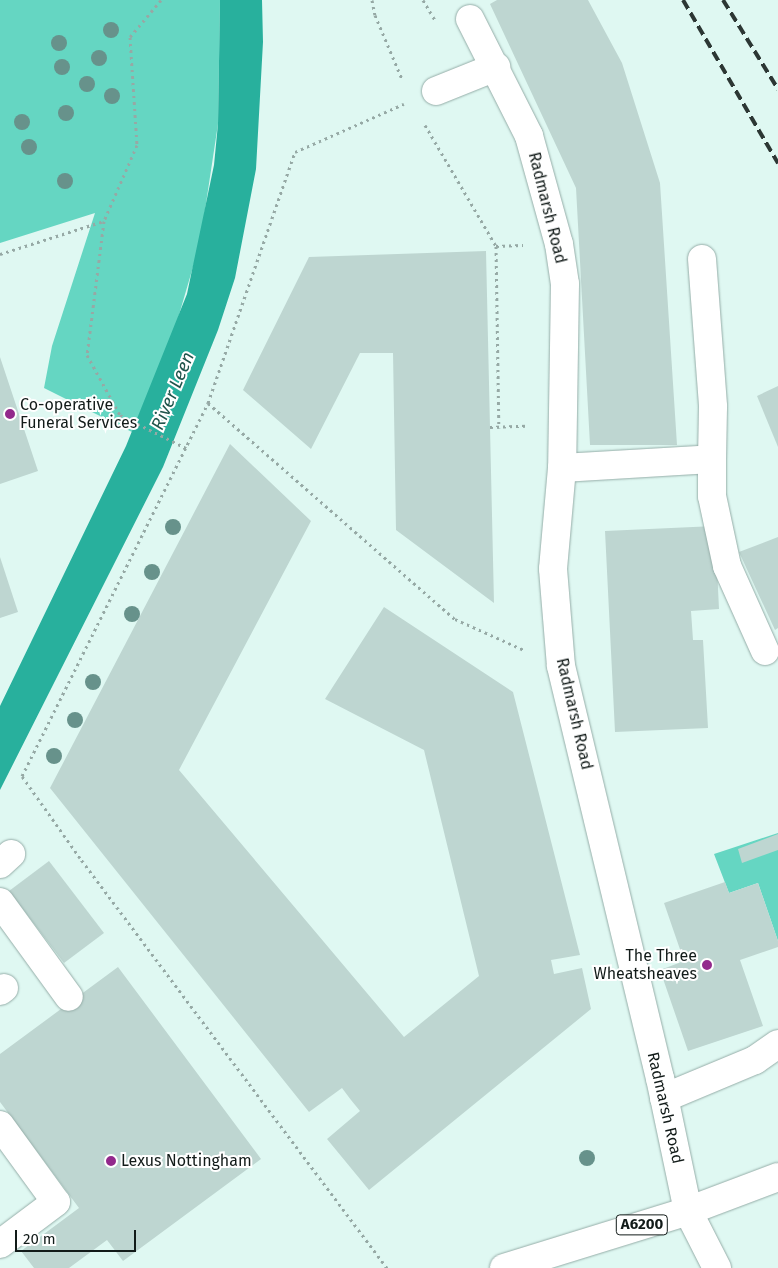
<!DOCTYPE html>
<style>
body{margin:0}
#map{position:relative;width:778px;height:1268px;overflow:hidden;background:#dff8f2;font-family:"Fira Sans",sans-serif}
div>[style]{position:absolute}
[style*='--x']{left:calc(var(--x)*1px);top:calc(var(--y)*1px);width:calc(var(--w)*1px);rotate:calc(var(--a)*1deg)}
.green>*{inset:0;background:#65d6c2}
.water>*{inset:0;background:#28b09d}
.building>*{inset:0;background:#bed6d1}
.path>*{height:3px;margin-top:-1.5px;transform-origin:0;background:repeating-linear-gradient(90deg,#96a9a5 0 2.5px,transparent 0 6.5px)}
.roads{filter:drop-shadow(0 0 1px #95ada8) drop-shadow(0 0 1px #95ada8)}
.minor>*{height:28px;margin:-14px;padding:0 14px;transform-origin:14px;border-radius:14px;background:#fff}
.major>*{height:28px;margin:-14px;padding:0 14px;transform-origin:14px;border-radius:14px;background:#fff}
.rail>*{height:4px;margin-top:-2px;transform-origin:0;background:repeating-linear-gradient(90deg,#2c3734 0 10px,transparent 0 15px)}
.trees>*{width:16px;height:16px;margin:-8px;border-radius:50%;background:#67928b}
.dots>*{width:14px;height:14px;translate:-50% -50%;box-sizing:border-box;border:2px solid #fff;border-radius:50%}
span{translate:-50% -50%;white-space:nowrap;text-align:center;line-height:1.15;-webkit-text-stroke:4px #fff;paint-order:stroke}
.shield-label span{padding:1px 4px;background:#fff;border:1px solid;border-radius:4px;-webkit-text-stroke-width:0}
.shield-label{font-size:15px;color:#121b19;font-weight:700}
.street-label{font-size:16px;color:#121b19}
.poi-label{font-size:16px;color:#121b19}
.left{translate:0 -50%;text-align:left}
.right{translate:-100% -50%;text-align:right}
.water-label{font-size:18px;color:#20554c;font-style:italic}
.scale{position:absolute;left:15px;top:1230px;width:121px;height:22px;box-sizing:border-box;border:2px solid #121b19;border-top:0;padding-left:6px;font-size:15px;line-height:18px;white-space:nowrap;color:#121b19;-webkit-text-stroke:4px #fff;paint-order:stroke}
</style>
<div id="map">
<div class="green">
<i style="clip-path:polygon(0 0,220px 0,218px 124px,200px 243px,174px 332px,132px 432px,44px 388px,52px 346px,95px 213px,0 243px)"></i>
<i style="clip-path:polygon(778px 833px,778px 941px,758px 883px,729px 893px,714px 854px)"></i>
</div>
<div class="water">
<i style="clip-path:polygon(220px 0,262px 0,263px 42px,256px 169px,235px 278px,218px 330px,163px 467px,0 790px,0 706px,126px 446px,187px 294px,214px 165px,218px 124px)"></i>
</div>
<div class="building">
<i style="clip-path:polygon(497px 0,588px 0,622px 63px,660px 183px,677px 445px,590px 445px,576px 188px,490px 4px)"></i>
<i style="clip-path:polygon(486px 251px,494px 603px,396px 530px,393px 353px,360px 353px,311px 449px,243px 390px,309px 257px)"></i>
<i style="clip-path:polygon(0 357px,38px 471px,0 484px)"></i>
<i style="clip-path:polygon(778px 386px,778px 447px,757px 396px)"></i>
<i style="clip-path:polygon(230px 444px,311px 521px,179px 770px,404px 1037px,479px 976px,424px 750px,325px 699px,384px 607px,513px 692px,580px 955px,551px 960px,554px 974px,582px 968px,591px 1009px,369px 1190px,327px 1139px,360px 1111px,351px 1100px,342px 1088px,309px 1112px,50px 788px)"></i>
<i style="clip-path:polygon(715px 526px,719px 609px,691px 611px,693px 640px,703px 640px,708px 728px,615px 732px,605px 531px)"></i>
<i style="clip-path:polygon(778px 537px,778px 628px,775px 630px,739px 552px)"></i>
<i style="clip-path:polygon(0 557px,18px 612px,0 618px)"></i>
<i style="clip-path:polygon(778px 834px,778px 850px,742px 863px,738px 849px)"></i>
<i style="clip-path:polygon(49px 861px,104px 933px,64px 963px,9px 891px)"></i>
<i style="clip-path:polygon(725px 882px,729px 893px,758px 883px,778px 941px,778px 947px,740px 960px,763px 1026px,688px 1051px,660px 970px,684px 961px,664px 903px)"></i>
<i style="clip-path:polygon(118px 967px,261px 1159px,123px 1261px,107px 1240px,69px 1268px,34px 1268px,21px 1251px,79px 1208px,0 1102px,0 1054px)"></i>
</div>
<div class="path">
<i style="--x:161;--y:0;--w:48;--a:130"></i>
<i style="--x:130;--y:37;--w:108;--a:86.3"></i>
<i style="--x:137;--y:145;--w:83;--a:113.5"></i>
<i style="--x:104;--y:221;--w:135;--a:97.2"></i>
<i style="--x:87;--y:355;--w:68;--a:61.2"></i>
<i style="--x:120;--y:415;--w:74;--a:26.6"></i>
<i style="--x:372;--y:0;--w:15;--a:79"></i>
<i style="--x:375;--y:15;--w:69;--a:67.1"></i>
<i style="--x:423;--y:0;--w:23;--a:59"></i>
<i style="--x:425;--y:125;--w:140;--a:59.6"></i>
<i style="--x:496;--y:246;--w:182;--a:89.1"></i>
<i style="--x:496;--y:246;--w:27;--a:-2"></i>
<i style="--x:0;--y:254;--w:109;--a:-17.6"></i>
<i style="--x:208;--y:403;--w:328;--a:41.2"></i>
<i style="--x:455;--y:619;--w:76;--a:24.2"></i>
<i style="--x:490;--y:427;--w:37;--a:-2"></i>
<i style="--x:387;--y:1268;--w:512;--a:-126.83"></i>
<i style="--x:80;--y:858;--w:100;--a:-125.3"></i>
<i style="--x:22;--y:776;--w:417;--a:-63.5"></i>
<i style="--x:208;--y:403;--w:266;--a:-70.9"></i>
<i style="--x:295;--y:152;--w:119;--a:-23.8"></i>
</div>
<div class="roads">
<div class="minor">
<i style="--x:470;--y:19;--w:131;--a:63.2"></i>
<i style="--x:529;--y:136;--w:112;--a:74.5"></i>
<i style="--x:559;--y:244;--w:40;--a:81.5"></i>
<i style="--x:565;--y:284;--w:184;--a:90.9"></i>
<i style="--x:562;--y:468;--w:101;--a:95.1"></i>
<i style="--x:553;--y:569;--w:97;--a:85.3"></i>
<i style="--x:561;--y:666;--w:424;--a:76.5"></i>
<i style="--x:660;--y:1078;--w:136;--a:78.1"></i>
<i style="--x:688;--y:1211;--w:64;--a:63"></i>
<i style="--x:436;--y:91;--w:65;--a:-21.8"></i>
<i style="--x:702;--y:259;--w:148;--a:85.7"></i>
<i style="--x:713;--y:407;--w:52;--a:91.1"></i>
<i style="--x:562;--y:468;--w:150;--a:-3.4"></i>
<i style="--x:712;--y:459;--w:37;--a:90"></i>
<i style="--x:712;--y:496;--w:72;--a:77.9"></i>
<i style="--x:727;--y:566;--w:93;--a:65.9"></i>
<i style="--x:0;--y:864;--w:15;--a:-42"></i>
<i style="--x:0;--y:902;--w:117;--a:54"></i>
<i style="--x:0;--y:991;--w:5;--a:-37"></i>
<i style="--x:664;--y:1098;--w:99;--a:-22.7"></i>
<i style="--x:755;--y:1060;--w:28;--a:-35"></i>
<i style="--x:0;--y:1125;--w:95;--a:54"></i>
<i style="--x:56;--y:1202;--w:70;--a:143.1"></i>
</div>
<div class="major">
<i style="--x:504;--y:1268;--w:193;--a:-17.2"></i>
<i style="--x:688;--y:1211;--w:96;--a:-20.7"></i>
</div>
</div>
<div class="rail">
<i style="--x:683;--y:0;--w:189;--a:59.8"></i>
<i style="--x:723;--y:0;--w:105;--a:58.3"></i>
</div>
<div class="trees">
<i style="left:111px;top:30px"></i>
<i style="left:59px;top:43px"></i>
<i style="left:99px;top:58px"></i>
<i style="left:62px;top:67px"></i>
<i style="left:87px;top:84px"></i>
<i style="left:112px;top:96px"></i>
<i style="left:66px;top:113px"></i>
<i style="left:22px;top:122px"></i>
<i style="left:29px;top:147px"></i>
<i style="left:65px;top:181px"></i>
<i style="left:173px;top:527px"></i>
<i style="left:152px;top:572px"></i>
<i style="left:132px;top:614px"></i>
<i style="left:93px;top:682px"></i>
<i style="left:75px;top:720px"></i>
<i style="left:54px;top:756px"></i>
<i style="left:587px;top:1158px"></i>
</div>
<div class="dots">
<i style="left:10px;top:414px;background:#93298c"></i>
<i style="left:707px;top:965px;background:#93298c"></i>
<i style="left:111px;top:1161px;background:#93298c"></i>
</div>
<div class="shield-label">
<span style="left:642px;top:1225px">A6200</span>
</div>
<div class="street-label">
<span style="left:547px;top:208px;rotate:76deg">Radmarsh Road</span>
<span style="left:574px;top:714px;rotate:77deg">Radmarsh Road</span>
<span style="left:665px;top:1108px;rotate:77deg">Radmarsh Road</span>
</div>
<div class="poi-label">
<span class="left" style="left:20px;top:414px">Co-operative<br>Funeral Services</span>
<span class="right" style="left:697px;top:965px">The Three<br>Wheatsheaves</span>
<span class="left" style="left:121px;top:1161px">Lexus Nottingham</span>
</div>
<div class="water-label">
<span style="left:173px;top:391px;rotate:-67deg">River Leen</span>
</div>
<div class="scale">20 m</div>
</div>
